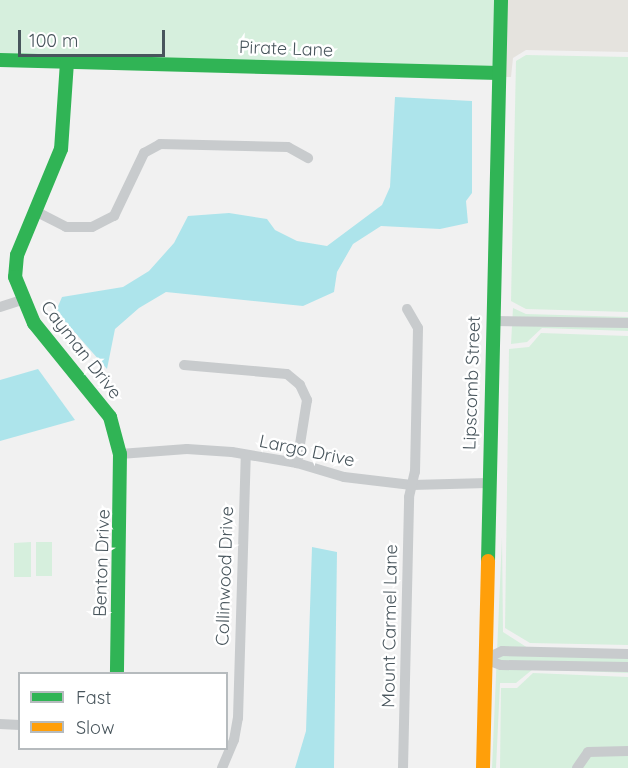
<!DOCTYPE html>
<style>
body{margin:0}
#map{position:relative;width:628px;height:768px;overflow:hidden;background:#f1f1f1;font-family:Quicksand,sans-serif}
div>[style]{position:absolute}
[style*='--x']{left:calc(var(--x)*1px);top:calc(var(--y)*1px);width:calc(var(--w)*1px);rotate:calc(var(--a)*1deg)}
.commercial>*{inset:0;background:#e5e3de}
.green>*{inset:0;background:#d6efdd}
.water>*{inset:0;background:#ade4eb}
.street>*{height:10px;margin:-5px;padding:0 5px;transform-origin:5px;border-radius:5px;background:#c8cbcd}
.fast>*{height:14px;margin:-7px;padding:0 7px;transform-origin:7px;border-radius:7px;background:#30b455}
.slow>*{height:14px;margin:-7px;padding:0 7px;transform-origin:7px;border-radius:7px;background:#ff9f0a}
span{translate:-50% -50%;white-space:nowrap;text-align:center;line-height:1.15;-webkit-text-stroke:5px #fff;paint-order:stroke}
.street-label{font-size:18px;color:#48555c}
.legend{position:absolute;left:18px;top:672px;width:210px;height:78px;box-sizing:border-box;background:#fff;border:2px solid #b6bbbe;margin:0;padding:8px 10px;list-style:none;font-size:18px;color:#48555c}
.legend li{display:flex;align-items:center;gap:12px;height:30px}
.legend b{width:30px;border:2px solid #b6bbbe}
.scale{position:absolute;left:18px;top:30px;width:147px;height:27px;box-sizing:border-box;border:3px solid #48555c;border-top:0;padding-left:8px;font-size:18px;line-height:21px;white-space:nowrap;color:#48555c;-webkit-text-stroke:4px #fff;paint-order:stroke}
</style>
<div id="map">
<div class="commercial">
<i style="clip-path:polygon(504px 0,628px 0,628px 52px,526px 50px,513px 58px,511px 77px,504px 77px)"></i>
</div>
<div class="green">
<i style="clip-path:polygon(0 0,501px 0,499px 73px,0 60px)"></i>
<i style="clip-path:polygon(526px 55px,628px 57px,628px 312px,526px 309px,511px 301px,516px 61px)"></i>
<i style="clip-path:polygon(513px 308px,526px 314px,628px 317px,628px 331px,542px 328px,527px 342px,511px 344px)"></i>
<i style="clip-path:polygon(541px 333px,628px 336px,628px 645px,530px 643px,505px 628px,509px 349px,529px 347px)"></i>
<i style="clip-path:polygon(502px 537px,503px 632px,528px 648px,628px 650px,628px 673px,533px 669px,516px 683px,500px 683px,496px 768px,492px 768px)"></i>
<i style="clip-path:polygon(31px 542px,31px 577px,14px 577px,14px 543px)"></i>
<i style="clip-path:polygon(36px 542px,52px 542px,52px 576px,36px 576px)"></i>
<i style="clip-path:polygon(533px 673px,628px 677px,628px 768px,500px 768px,501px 688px,517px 688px)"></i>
</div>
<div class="water">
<i style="clip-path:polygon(395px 97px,472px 101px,472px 193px,466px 201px,468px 223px,440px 229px,381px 226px,353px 244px,337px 272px,334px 292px,303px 306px,166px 292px,139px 308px,115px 329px,107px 369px,56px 311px,62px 297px,123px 287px,149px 271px,174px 243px,188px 216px,229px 213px,267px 219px,275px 230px,297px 241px,327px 246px,382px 205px,390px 187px)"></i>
<i style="clip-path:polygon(38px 369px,75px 420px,0 441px,0 380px)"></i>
<i style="clip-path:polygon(312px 547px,337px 552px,334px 768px,295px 768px,306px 731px)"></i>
</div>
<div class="street">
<i style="--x:35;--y:211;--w:35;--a:27"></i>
<i style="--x:66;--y:227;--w:26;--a:0"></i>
<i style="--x:92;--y:227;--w:25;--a:-27"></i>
<i style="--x:114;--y:216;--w:70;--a:-64.5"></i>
<i style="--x:144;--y:153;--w:18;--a:-29"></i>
<i style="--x:160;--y:144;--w:128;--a:1.3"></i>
<i style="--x:288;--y:147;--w:23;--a:29"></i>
<i style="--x:0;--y:307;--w:22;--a:-18"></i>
<i style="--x:493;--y:321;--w:135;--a:0.8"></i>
<i style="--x:184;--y:365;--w:103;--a:5"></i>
<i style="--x:287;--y:374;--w:17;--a:40"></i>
<i style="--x:300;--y:385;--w:17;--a:65"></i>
<i style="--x:307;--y:400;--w:64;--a:99"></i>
<i style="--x:120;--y:454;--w:67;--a:-4.3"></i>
<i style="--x:187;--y:449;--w:45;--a:3.8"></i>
<i style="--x:232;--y:452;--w:66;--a:9.6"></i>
<i style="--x:297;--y:463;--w:49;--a:16.6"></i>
<i style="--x:344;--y:477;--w:68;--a:6.7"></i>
<i style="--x:412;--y:485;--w:75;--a:-1.5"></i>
<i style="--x:485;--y:659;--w:19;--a:-25"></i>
<i style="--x:502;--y:651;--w:126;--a:1.4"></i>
<i style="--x:485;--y:659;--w:17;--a:21"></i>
<i style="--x:501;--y:665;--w:127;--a:0.9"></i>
<i style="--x:0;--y:724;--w:20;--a:3"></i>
<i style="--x:222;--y:768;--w:30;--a:-67"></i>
<i style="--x:234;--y:740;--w:22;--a:-80"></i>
<i style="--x:238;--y:718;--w:263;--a:-88.3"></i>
<i style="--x:403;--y:768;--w:271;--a:-88.7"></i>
<i style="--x:409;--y:497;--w:26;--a:-77"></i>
<i style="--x:415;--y:472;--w:144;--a:-88.8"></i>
<i style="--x:418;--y:328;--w:22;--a:-120"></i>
<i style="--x:577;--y:768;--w:19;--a:-55"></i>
<i style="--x:588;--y:752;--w:40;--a:-1.4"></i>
</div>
<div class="fast">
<i style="--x:0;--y:60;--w:499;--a:1.5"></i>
<i style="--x:67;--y:62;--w:87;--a:93.9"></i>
<i style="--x:61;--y:149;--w:115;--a:112.5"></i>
<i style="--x:17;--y:255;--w:22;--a:95"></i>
<i style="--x:15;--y:277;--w:50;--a:67.6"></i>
<i style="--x:34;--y:323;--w:121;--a:51"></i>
<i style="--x:110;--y:417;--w:38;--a:75"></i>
<i style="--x:120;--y:454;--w:220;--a:90.8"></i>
<i style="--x:488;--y:561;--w:561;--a:-88.67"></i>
</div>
<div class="slow">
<i style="--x:483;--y:768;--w:207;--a:-88.6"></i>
</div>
<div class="street-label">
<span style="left:286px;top:49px;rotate:2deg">Pirate Lane</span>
<span style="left:81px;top:350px;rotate:52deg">Cayman Drive</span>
<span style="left:472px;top:383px;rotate:-88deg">Lipscomb Street</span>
<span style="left:307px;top:451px;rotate:12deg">Largo Drive</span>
<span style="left:102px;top:563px;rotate:-88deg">Benton Drive</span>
<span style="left:225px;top:576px;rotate:-88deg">Collinwood Drive</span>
<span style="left:390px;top:626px;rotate:-89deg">Mount Carmel Lane</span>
</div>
<ul class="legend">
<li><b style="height:8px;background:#30b455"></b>Fast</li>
<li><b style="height:8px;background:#ff9f0a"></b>Slow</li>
</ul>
<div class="scale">100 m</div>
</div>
